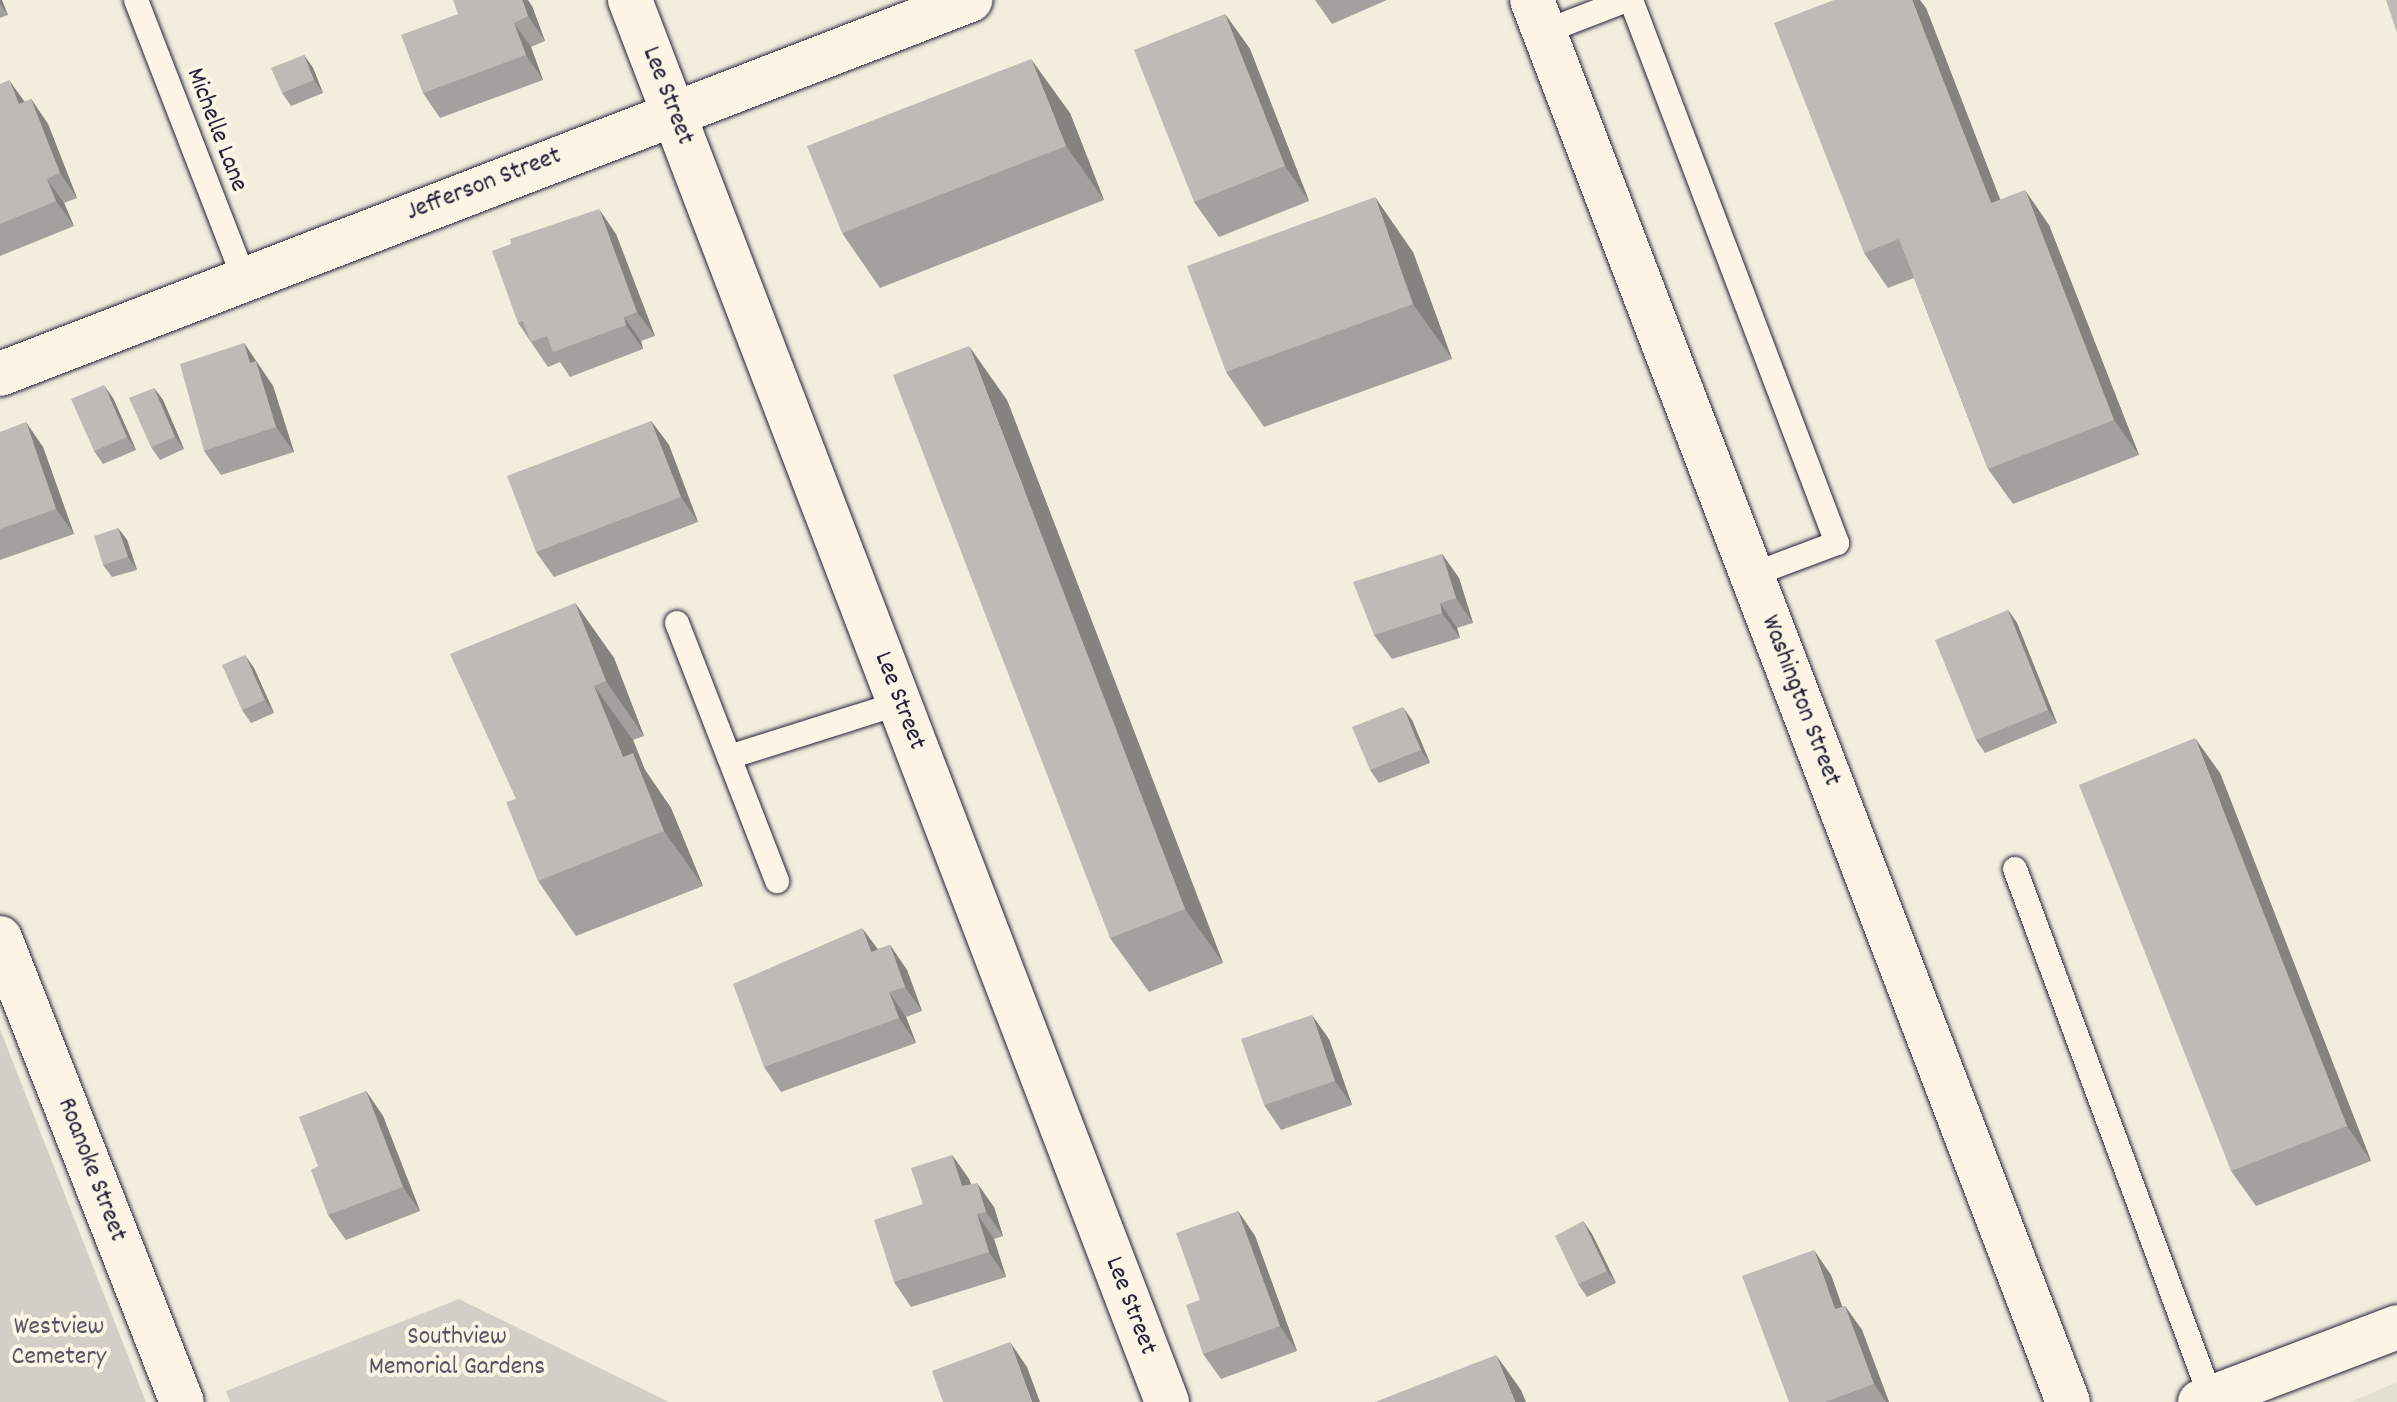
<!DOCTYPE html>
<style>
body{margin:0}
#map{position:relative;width:2397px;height:1402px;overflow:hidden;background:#f3edde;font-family:Dekko,sans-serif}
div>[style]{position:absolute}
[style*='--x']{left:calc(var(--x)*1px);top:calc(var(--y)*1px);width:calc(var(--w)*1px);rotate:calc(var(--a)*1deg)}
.built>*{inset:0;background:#e3ded2}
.green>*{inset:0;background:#d4cfc6}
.roads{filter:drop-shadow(0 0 2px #22223b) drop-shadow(0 0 2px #22223b)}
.lane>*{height:24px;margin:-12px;padding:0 12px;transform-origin:12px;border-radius:12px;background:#fcf5e5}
.street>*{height:44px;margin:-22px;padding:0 22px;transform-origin:22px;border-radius:22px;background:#fcf5e5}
.wall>*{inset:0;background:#a4a09d}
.shaded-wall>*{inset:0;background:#86827f}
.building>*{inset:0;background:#bfbab6}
span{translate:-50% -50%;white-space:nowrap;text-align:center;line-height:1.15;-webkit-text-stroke:8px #fcf5e5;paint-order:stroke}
.street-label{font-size:26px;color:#22223b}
.park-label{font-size:26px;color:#575665}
</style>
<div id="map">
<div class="built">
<i style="clip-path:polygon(2397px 1382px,2397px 1402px,2351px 1402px)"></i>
</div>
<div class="green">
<i style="clip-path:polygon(0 1029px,146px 1402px,0 1402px)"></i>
<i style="clip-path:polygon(459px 1299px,669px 1402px,230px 1402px,226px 1391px)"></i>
</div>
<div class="roads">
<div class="lane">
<i style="--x:136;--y:0;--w:299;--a:68.8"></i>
<i style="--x:1631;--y:0;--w:581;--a:69.22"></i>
<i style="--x:1837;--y:543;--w:91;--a:159.4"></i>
<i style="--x:1544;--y:32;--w:89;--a:-21.1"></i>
<i style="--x:677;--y:623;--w:277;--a:68.8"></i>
<i style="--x:729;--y:757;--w:179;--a:-17.5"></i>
<i style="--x:2015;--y:869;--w:564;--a:69.67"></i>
</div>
<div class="street">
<i style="--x:630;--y:0;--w:1501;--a:69.04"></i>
<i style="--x:1532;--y:0;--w:1501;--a:69.08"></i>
<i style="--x:0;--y:374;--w:1040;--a:-21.08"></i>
<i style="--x:0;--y:938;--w:498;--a:68.6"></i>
<i style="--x:2200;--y:1402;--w:211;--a:-20.8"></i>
</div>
</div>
<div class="wall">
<i style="clip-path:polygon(0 0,8px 15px,0 18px)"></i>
<i style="clip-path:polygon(1315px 0,1387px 0,1332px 24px)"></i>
<i style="clip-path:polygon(532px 6px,545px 41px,531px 47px,543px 80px,440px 118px,423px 93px)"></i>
<i style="clip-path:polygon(1926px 8px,2000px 199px,2049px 225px,2139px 455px,2013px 504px,1988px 469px,1914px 278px,1888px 288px,1864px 253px)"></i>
<i style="clip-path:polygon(1225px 14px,1250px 49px,1309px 201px,1219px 237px,1194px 202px)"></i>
<i style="clip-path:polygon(304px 55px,313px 68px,323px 93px,291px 106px,282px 93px)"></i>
<i style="clip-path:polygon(0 84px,25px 102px,31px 99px,48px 124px,77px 198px,64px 203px,74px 226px,0 256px)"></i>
<i style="clip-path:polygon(1070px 113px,1104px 200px,880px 288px,842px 233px)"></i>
<i style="clip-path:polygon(616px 234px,655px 336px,641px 341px,643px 349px,570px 377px,560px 362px,548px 367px,518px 323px)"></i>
<i style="clip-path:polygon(1413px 252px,1452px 359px,1264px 427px,1226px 372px)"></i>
<i style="clip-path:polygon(244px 343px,273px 386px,294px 452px,221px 475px,204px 451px)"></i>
<i style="clip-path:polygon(154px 388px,163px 400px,184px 449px,160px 460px,151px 447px)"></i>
<i style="clip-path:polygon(113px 398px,136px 450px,103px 464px,94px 451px)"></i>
<i style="clip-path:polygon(1007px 400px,1223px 963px,1149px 992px,1110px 938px)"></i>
<i style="clip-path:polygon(651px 421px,669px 445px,698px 522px,554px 577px,536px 552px)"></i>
<i style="clip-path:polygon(0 432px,43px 447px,74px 534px,0 560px)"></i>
<i style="clip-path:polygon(118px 528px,127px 540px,137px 570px,112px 577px,103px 565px)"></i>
<i style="clip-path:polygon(1442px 554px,1459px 578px,1473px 623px,1457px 628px,1460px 638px,1392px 659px,1374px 635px)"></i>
<i style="clip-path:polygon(575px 603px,614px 658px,644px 736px,633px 740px,645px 770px,671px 808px,703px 886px,576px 936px,538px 881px,516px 799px)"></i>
<i style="clip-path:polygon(2008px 610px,2017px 623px,2057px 723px,1985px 753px,1976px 740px)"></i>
<i style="clip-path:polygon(254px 668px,274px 713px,251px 723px,242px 710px)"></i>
<i style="clip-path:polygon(1412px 720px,1430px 763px,1379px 783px,1370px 770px)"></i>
<i style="clip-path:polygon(2220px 773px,2371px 1161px,2256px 1206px,2231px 1171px)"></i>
<i style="clip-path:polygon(890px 945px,907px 970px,922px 1011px,906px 1017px,916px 1043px,781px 1092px,764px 1067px,878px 949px)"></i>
<i style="clip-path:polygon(1329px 1039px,1352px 1105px,1281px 1130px,1264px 1105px)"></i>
<i style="clip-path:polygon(366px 1091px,383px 1116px,420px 1211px,346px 1240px,328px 1215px,318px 1166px)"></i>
<i style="clip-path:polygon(952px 1155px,969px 1179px,971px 1184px,994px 1207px,1003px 1236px,994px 1239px,1006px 1277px,911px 1307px,894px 1282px,923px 1204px)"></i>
<i style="clip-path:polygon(1238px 1211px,1255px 1236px,1297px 1351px,1221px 1379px,1203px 1354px,1200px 1300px)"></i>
<i style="clip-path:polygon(1583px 1221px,1592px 1234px,1616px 1283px,1587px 1297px,1578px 1284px)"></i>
<i style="clip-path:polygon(1831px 1275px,1842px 1307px,1845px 1306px,1862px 1330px,1889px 1402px,1789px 1402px)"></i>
</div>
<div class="shaded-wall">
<i style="clip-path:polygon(0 0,2px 0,8px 15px,0 4px)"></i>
<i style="clip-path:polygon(522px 0,528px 0,532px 6px,545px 41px,528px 16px)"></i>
<i style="clip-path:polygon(1912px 0,1920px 0,1926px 8px,2015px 238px,1991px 203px)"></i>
<i style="clip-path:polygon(1225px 14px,1250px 49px,1309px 201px,1285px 166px)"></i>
<i style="clip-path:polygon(514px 23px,531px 47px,543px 80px,526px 55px)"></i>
<i style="clip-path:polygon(304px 55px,313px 68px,323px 93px,314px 80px)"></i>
<i style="clip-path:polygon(1031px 59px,1070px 113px,1104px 200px,1066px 146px)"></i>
<i style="clip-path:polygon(9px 80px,27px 105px,19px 104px)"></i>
<i style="clip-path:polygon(31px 99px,48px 124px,77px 198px,60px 173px)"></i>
<i style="clip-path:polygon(47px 179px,64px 203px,74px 226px,56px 201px)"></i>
<i style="clip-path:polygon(2025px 190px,2049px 225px,2139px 455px,2114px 420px)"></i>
<i style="clip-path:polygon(1375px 197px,1413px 252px,1452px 359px,1413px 304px)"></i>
<i style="clip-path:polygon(599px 209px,616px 234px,655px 336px,637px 312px)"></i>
<i style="clip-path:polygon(624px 317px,641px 341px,643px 349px,626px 325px)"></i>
<i style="clip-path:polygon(244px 343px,273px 386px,294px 452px,276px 427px,250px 363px)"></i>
<i style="clip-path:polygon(969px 346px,1007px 400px,1223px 963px,1185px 909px)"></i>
<i style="clip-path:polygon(104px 385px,113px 398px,136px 450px,127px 437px)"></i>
<i style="clip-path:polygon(154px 388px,163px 400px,184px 449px,175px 437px)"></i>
<i style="clip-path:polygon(651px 421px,669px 445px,698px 522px,681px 497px)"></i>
<i style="clip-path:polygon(26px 422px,43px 447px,74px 534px,56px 509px)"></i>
<i style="clip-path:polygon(118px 528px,127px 540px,137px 570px,128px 557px)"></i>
<i style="clip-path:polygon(1442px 554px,1459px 578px,1473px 623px,1456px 598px)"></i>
<i style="clip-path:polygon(575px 603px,614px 658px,644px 736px,606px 681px)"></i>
<i style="clip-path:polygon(1440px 603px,1457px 628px,1460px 638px,1442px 613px)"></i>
<i style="clip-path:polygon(2008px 610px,2017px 623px,2057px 723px,2048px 710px)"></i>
<i style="clip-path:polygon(245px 655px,254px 668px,274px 713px,265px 700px)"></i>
<i style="clip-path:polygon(594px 686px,633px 740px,645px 770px,671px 808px,703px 886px,664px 831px,623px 757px)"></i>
<i style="clip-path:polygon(1403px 707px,1412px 720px,1430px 763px,1421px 750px)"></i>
<i style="clip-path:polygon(2195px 738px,2220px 773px,2371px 1161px,2347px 1126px)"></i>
<i style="clip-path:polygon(862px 928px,880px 952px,871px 952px)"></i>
<i style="clip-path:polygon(890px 945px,907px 970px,922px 1011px,905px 987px)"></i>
<i style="clip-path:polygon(889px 992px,906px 1017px,916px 1043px,899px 1018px)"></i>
<i style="clip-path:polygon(1312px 1015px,1329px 1039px,1352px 1105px,1335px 1081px)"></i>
<i style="clip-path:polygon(366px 1091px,383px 1116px,420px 1211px,403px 1187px)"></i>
<i style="clip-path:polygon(952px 1155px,969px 1179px,980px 1211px,962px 1186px)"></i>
<i style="clip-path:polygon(977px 1183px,994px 1207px,1003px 1236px,986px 1212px)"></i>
<i style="clip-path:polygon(1238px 1211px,1255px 1236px,1297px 1351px,1280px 1326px)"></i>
<i style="clip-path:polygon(977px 1214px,994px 1239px,1006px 1277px,989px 1252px)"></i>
<i style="clip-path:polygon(1583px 1221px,1592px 1234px,1616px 1283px,1607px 1271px)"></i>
<i style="clip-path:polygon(1814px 1250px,1831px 1275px,1852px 1334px,1835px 1309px)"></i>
<i style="clip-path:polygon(1845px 1306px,1862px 1330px,1889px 1402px,1886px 1402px,1874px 1384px)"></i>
<i style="clip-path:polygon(1010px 1342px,1027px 1367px,1040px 1402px,1032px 1402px)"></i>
<i style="clip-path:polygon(1496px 1355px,1521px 1390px,1526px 1402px,1515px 1402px)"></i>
</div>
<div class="building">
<i style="clip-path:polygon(453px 0,522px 0,528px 16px,514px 23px,526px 55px,423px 93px,401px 35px,458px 14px)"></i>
<i style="clip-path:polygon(1834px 0,1912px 0,1991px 203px,2025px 190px,2114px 420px,1988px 469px,1899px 239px,1864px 253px,1774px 23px)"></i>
<i style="clip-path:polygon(2386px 0,2397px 0,2397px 33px)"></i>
<i style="clip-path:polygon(1225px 14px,1285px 166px,1194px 202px,1134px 50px)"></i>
<i style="clip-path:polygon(304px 55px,314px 80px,282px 93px,271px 68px)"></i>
<i style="clip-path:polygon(1031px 59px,1066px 146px,842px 233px,807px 146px)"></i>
<i style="clip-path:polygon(9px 80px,19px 104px,31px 99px,60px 173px,47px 179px,56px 201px,0 224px,0 84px)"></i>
<i style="clip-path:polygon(1375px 197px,1413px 304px,1226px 372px,1187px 266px)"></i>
<i style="clip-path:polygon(599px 209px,637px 312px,624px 317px,626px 325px,553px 352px,547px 336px,531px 342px,523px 321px,518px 323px,492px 251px,511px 244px,510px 239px)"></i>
<i style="clip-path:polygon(244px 343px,250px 363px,256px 361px,276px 427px,204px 451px,180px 364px)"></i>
<i style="clip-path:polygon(969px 346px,1185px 909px,1110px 938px,893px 375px)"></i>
<i style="clip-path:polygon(104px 385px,127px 437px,94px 451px,71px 399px)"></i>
<i style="clip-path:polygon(154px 388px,175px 437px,151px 447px,129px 398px)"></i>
<i style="clip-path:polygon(651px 421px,681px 497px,536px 552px,507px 476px)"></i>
<i style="clip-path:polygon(26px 422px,56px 509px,0 529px,0 432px)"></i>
<i style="clip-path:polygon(118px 528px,128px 557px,103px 565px,94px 536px)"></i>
<i style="clip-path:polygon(1442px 554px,1456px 598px,1440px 603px,1442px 613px,1374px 635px,1353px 582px)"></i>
<i style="clip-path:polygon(575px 603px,606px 681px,594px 686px,623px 757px,633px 753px,664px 831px,538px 881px,506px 802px,516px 799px,450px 654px)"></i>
<i style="clip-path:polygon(2008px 610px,2048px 710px,1976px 740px,1935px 640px)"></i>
<i style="clip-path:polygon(245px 655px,265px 700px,242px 710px,222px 665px)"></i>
<i style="clip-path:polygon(1403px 707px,1421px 750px,1370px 770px,1352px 727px)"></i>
<i style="clip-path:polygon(2195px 738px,2347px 1126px,2231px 1171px,2079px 785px)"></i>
<i style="clip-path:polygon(862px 928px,871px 952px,890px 945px,905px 987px,889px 992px,899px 1018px,764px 1067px,733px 984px)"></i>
<i style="clip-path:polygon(1312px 1015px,1335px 1081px,1264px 1105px,1241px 1039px)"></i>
<i style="clip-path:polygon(366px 1091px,403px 1187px,328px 1215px,311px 1170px,318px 1166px,299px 1117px)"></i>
<i style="clip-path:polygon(952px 1155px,962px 1186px,977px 1183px,986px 1212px,977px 1214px,989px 1252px,894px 1282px,874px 1220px,923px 1204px,911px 1168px)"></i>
<i style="clip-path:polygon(1238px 1211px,1280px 1326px,1203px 1354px,1186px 1305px,1200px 1300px,1176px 1233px)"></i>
<i style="clip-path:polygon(1583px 1221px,1607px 1271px,1578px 1284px,1555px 1236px)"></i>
<i style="clip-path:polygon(1814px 1250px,1835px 1309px,1845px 1306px,1874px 1384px,1825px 1402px,1789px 1402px,1742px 1276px)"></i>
<i style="clip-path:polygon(1010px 1342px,1032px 1402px,943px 1402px,932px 1371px)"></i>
<i style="clip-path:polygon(1496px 1355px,1515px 1402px,1375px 1402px)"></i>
</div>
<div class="street-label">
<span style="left:667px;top:96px;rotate:69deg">Lee Street</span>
<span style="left:216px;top:130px;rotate:69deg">Michelle Lane</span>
<span style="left:484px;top:185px;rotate:-21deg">Jefferson Street</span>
<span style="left:899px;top:701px;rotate:69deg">Lee Street</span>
<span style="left:1800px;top:701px;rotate:69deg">Washington Street</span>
<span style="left:91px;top:1170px;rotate:69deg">Roanoke Street</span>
<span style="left:1130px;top:1306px;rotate:69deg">Lee Street</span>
</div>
<div class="park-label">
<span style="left:59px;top:1343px">Westview<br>Cemetery</span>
<span style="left:457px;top:1353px">Southview<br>Memorial Gardens</span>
</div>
</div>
